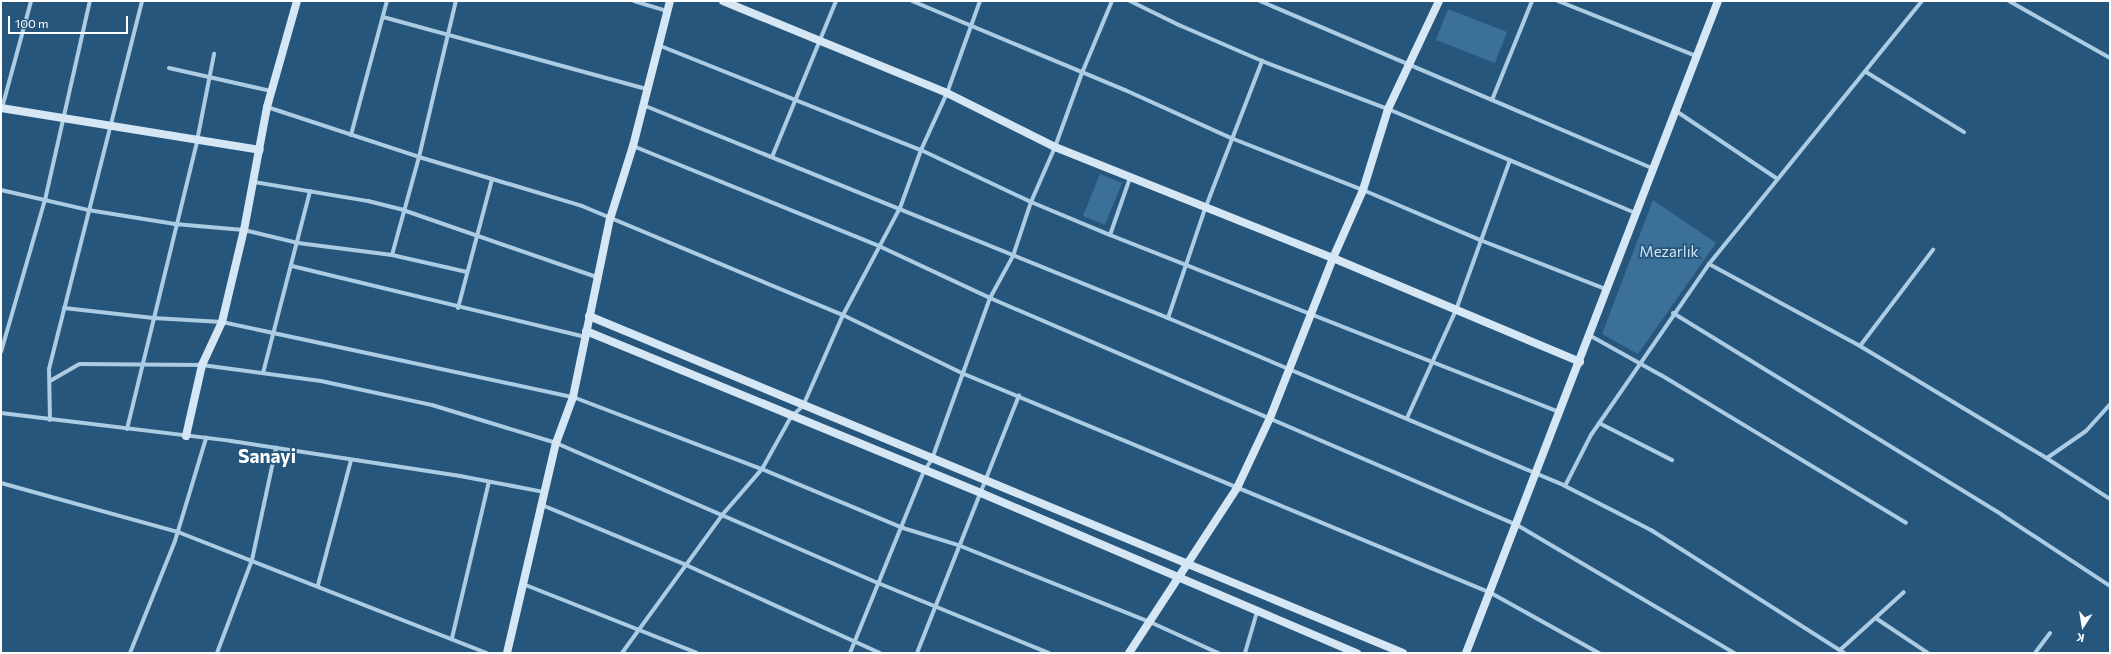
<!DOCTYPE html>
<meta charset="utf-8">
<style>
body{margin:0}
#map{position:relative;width:2111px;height:654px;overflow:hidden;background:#27567c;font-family:Commissioner,sans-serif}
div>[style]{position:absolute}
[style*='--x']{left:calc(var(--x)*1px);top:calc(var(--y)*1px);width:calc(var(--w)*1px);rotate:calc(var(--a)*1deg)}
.green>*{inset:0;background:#3b7099}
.street>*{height:4px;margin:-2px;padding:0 2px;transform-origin:2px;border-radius:2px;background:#accce4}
.secondary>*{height:8px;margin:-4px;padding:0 4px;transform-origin:4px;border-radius:4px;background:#d5e6f4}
span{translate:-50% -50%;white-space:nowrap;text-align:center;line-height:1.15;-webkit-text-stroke:3.5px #27567c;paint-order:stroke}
.park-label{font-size:15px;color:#cee4f4}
.district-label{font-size:19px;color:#fff;font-weight:700}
.frame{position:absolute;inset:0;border:2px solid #fff;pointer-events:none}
.north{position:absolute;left:2063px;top:606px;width:40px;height:40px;-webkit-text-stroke:3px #27567c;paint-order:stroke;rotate:192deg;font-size:11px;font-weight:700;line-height:16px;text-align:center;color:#fff}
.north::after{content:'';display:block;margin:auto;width:14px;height:18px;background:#fff;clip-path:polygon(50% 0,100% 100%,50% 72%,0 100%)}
.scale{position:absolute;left:8px;top:16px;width:120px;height:18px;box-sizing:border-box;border:2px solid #fff;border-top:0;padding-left:5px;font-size:12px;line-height:14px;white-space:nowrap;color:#fff;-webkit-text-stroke:3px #27567c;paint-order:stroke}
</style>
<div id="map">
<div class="green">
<i style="clip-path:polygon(1448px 9px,1507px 32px,1495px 63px,1436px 40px)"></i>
<i style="clip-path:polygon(1100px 174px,1122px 183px,1105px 225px,1083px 216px)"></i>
<i style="clip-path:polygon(1653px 200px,1716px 243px,1638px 354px,1602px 334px)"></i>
</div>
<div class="street">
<i style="--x:634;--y:1;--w:34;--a:17"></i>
<i style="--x:912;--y:1;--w:231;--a:22.7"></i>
<i style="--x:1125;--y:90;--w:116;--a:24.4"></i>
<i style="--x:1231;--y:138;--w:142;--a:21.5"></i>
<i style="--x:1363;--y:190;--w:127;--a:23.1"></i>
<i style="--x:1480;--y:240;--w:135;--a:21.3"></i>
<i style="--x:1130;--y:1;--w:55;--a:26.1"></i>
<i style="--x:1179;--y:25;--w:90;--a:23.4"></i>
<i style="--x:1262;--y:61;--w:135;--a:20.9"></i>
<i style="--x:1388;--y:109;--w:269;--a:22.8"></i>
<i style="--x:1260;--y:1;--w:427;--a:23.1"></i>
<i style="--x:1558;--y:1;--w:149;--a:21.7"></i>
<i style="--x:2009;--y:1;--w:116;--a:29.4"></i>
<i style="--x:383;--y:17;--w:274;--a:15.3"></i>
<i style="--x:658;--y:45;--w:283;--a:21.8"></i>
<i style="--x:921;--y:150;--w:122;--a:25.3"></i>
<i style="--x:1031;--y:202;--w:86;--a:22.7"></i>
<i style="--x:1110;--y:235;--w:483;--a:21.5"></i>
<i style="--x:169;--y:68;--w:105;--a:12.7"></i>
<i style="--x:1866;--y:72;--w:115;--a:31.5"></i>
<i style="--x:1492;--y:100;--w:107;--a:-68"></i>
<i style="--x:643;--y:105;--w:567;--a:22.08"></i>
<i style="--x:1168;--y:318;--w:431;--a:22.9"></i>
<i style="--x:1565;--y:486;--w:97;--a:27.1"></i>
<i style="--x:1651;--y:530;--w:229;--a:32.5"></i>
<i style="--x:267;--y:107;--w:160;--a:18.2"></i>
<i style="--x:419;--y:157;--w:170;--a:16.7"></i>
<i style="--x:582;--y:206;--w:283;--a:22.7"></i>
<i style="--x:843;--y:315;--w:135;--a:26"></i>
<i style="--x:964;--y:374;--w:571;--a:22.57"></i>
<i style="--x:1491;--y:593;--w:124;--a:29.1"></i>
<i style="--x:2;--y:108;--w:111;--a:-74.8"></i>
<i style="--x:1676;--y:111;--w:120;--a:33.8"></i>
<i style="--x:351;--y:135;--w:139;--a:-75"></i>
<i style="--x:633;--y:146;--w:266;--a:22.1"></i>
<i style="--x:879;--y:246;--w:123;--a:25.1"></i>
<i style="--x:990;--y:298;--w:574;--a:23.3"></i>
<i style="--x:1517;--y:525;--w:252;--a:30.5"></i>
<i style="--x:772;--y:157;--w:169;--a:-67.7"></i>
<i style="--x:254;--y:182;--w:116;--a:9.5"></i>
<i style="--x:368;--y:201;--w:36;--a:14"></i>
<i style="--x:403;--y:210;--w:204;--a:19.1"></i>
<i style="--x:1;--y:190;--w:89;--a:12.9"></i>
<i style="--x:88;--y:210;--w:88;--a:9.1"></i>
<i style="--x:175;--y:224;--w:69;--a:5"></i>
<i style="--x:244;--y:230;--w:56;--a:13.5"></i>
<i style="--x:298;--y:243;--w:95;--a:7.3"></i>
<i style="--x:392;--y:255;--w:77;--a:12.8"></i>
<i style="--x:1110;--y:235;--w:60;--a:-70.7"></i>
<i style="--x:392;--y:255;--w:102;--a:-74.6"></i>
<i style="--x:419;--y:157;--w:160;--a:-76.7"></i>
<i style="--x:1709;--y:264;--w:172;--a:28.5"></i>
<i style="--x:1860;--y:346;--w:210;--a:31"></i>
<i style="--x:2040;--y:454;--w:83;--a:32.7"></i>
<i style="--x:292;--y:266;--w:301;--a:13.6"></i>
<i style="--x:64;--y:308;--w:90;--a:6.4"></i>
<i style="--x:153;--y:318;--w:69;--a:3.3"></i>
<i style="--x:222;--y:322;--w:359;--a:12.1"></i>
<i style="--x:573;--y:397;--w:202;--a:20.9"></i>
<i style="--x:762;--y:469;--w:153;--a:22.7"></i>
<i style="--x:903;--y:528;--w:58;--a:17.2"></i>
<i style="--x:958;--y:545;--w:207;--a:21.9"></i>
<i style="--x:1150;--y:622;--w:75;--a:24.5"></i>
<i style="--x:458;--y:308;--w:133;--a:-75.2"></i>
<i style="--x:1673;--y:313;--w:386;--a:31.5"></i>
<i style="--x:2002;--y:515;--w:129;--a:33.3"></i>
<i style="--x:1168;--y:318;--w:115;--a:-71.3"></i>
<i style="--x:1205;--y:209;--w:159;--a:-68.9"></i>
<i style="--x:1589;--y:335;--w:82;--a:29.1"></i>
<i style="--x:1661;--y:375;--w:286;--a:31.1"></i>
<i style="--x:1860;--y:346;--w:121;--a:-52.8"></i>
<i style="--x:1;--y:352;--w:158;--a:-73.9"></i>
<i style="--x:45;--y:200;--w:204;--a:-77.3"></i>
<i style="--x:263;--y:373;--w:188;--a:-75.5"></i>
<i style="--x:50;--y:381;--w:34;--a:-30"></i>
<i style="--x:80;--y:364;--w:122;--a:0.5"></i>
<i style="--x:202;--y:365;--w:120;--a:7.7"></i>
<i style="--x:321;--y:381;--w:114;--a:12.2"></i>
<i style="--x:432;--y:405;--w:130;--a:17"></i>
<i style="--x:556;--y:443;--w:351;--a:23.5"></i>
<i style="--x:878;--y:583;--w:185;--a:22.3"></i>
<i style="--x:1;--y:413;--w:232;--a:6.9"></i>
<i style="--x:231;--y:441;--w:232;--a:8.7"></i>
<i style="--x:460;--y:476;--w:86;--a:10.8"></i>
<i style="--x:1407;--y:418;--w:119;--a:-65.6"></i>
<i style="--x:1456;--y:310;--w:159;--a:-70.2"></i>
<i style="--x:50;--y:420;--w:51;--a:-91.1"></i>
<i style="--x:49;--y:369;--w:380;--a:-75.8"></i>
<i style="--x:1599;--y:423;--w:82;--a:26.9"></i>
<i style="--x:127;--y:429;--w:296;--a:-76.3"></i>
<i style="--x:197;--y:141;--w:89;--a:-78.9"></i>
<i style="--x:2047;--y:458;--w:47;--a:-34.7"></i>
<i style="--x:2086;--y:431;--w:36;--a:-48"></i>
<i style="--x:1;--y:483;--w:184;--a:15.5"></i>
<i style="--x:178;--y:532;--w:331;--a:21.4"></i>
<i style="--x:1565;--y:486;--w:57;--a:-63"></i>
<i style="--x:1591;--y:435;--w:208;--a:-55.4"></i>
<i style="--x:1709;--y:264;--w:338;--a:-51"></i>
<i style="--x:542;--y:505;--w:156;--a:22.6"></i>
<i style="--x:686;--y:565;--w:213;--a:24.4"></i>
<i style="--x:523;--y:584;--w:187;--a:21.6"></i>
<i style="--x:318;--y:585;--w:129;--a:-75.2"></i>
<i style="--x:1877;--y:619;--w:61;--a:33.7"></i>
<i style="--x:452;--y:638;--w:160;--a:-76.7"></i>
<i style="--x:1840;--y:650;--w:86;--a:-42.2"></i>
<i style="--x:130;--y:653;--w:121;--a:-68.1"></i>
<i style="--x:175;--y:541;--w:108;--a:-73.2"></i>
<i style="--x:217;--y:653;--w:99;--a:-69.4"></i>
<i style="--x:252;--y:560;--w:115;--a:-77.9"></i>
<i style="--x:622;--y:653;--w:172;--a:-54"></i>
<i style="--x:723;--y:514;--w:60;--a:-49.1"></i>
<i style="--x:762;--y:469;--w:60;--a:-60.9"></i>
<i style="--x:791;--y:417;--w:16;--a:-43"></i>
<i style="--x:803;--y:406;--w:99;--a:-66.3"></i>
<i style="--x:843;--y:315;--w:121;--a:-62"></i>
<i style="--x:900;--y:208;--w:62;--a:-70.1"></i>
<i style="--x:921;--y:150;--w:63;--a:-65.5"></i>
<i style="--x:947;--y:93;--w:98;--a:-70.3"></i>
<i style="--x:850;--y:653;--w:196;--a:-67.9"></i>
<i style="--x:924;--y:471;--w:14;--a:-56"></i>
<i style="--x:932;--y:459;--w:171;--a:-70.2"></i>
<i style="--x:990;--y:298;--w:48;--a:-61.3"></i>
<i style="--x:1013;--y:256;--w:57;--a:-71.6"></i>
<i style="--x:1031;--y:202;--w:60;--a:-66.4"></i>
<i style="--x:1055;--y:147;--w:79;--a:-70"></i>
<i style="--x:1082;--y:73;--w:78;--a:-67.4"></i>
<i style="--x:917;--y:653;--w:277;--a:-68.4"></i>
<i style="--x:1245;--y:653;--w:43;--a:-73.7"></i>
<i style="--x:2035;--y:653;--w:25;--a:-53"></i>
</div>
<div class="secondary">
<i style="--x:723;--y:1;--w:242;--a:22.3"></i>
<i style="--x:947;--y:93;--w:121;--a:26.6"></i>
<i style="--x:1055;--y:147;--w:299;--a:21.8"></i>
<i style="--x:1333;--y:258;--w:268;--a:22.8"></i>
<i style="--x:1;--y:108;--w:262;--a:9.2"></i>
<i style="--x:589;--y:316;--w:881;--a:22.49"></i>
<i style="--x:586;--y:331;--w:427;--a:22.3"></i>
<i style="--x:981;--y:493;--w:409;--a:23.1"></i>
<i style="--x:186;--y:436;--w:73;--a:-77.3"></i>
<i style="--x:202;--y:365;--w:47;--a:-65.1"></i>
<i style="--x:222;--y:322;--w:95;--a:-76.6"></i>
<i style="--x:244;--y:230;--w:125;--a:-79.4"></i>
<i style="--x:267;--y:107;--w:110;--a:-74.2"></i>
<i style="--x:507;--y:653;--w:216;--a:-76.9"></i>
<i style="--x:556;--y:443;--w:49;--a:-69.7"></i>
<i style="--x:573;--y:397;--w:182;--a:-78.3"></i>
<i style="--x:610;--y:219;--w:77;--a:-72.5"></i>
<i style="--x:633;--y:146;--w:150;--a:-75.7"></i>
<i style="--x:1129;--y:653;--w:197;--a:-56.8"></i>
<i style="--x:1237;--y:488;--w:77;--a:-64.8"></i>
<i style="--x:1270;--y:418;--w:172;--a:-68.5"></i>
<i style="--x:1333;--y:258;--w:74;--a:-66.2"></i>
<i style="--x:1363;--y:190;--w:85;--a:-72.8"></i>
<i style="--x:1388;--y:109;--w:119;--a:-64.7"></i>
<i style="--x:1466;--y:653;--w:699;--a:-68.87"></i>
</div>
<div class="park-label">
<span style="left:1669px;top:252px">Mezarlık</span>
</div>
<div class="district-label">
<span style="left:267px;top:456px">Sanayi</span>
</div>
<div class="frame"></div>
<div class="north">K</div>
<div class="scale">100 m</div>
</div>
